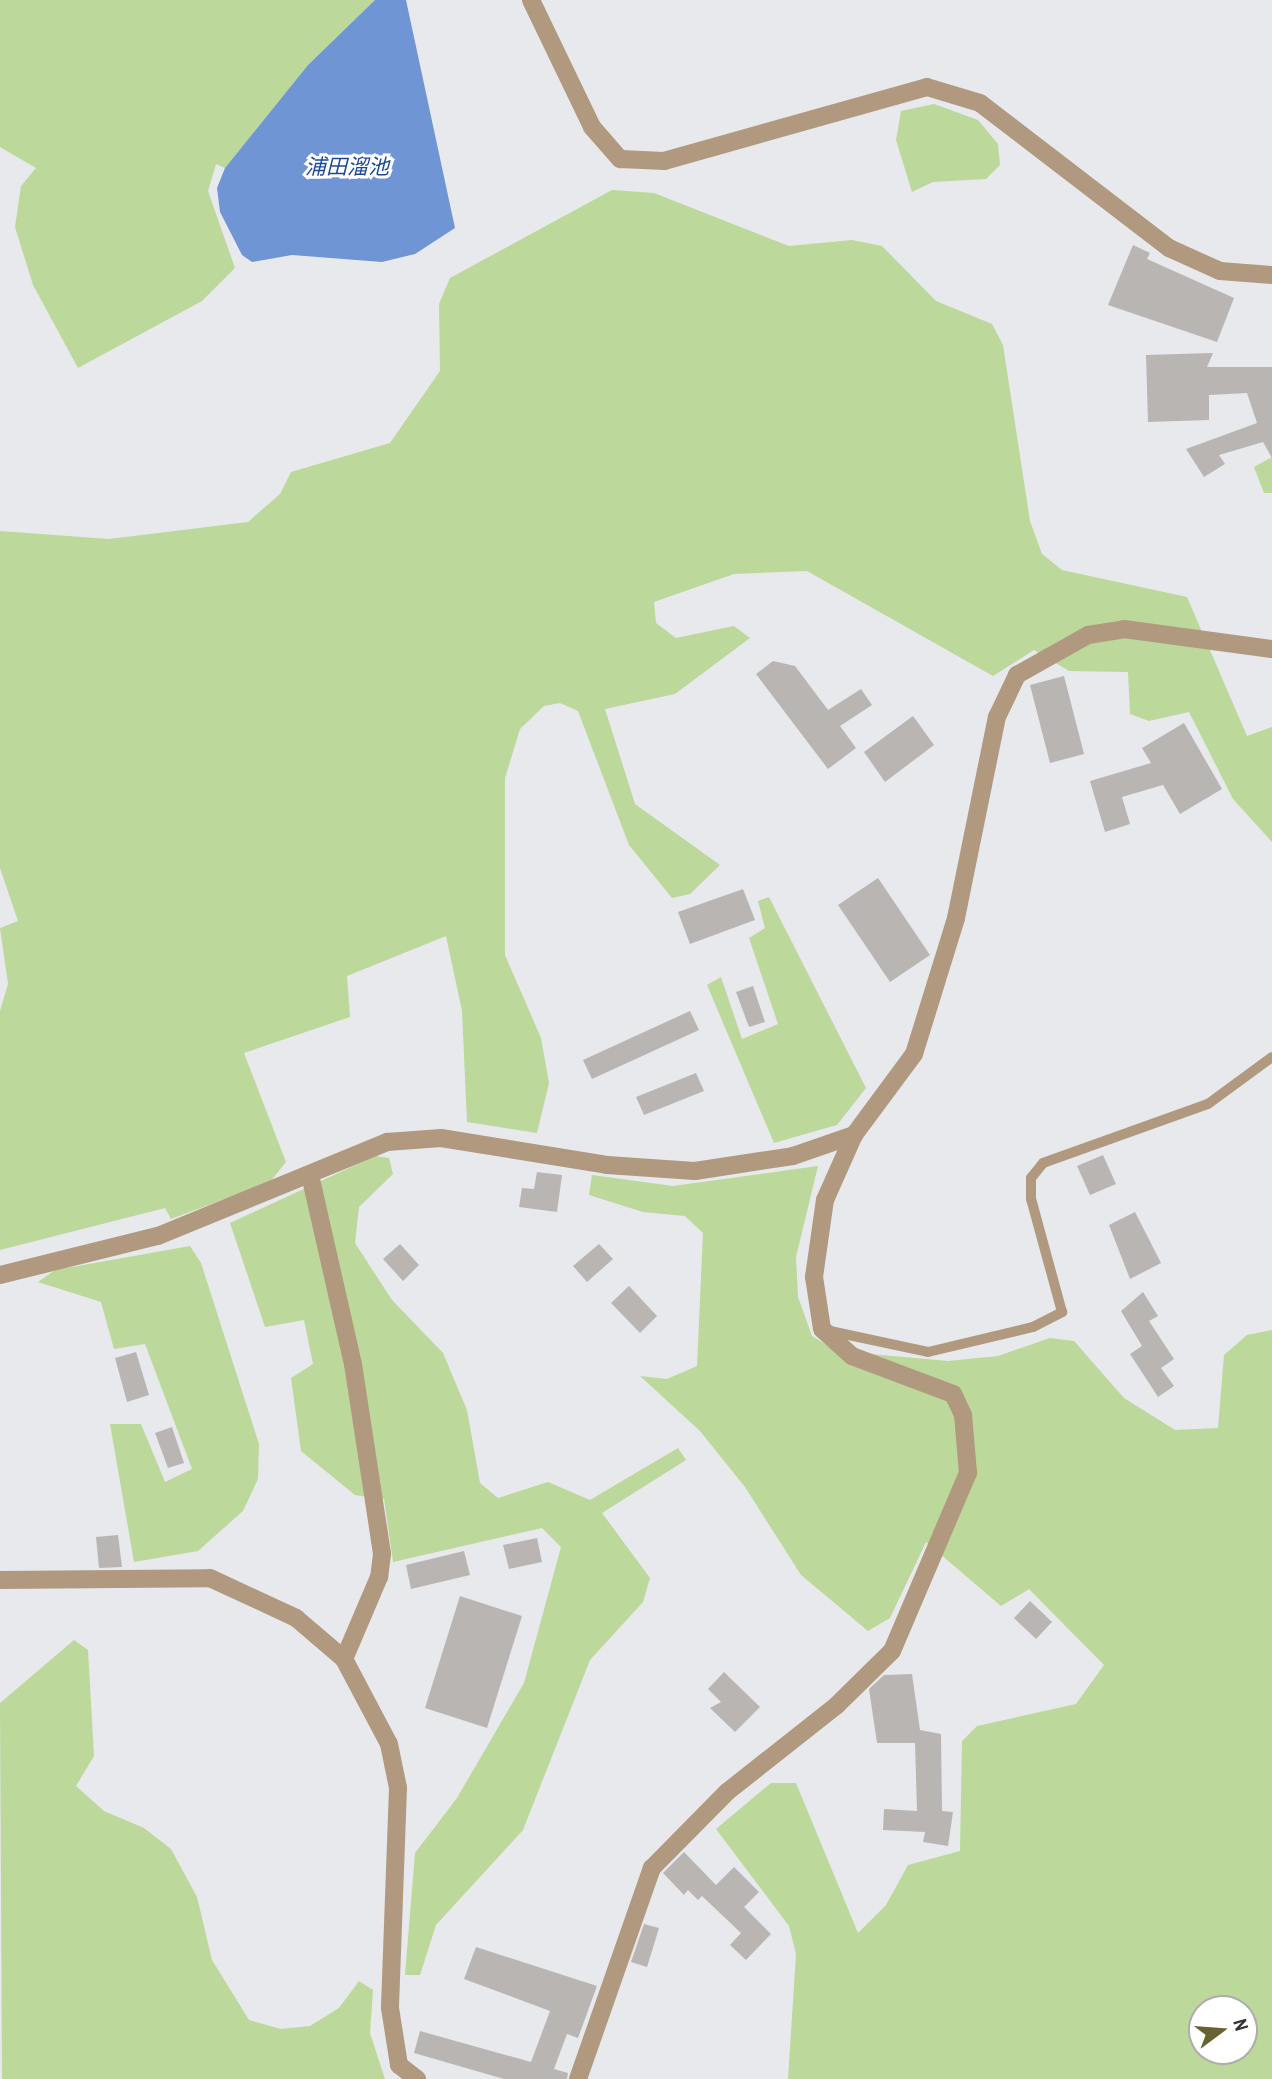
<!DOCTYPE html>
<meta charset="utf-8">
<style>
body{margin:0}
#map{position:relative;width:1272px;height:2079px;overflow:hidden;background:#e7e9ed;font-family:"Archivo Narrow","Noto Sans JP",sans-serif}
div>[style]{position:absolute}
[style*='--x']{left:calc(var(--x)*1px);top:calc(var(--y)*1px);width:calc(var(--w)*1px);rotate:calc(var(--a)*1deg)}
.green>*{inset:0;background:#bcd89a}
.water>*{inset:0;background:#6f95d5}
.building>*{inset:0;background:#b9b5b3}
.lane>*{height:10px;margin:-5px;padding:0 5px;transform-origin:5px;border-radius:5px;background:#b0997e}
.street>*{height:18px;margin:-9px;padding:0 9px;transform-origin:9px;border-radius:9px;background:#b0997e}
span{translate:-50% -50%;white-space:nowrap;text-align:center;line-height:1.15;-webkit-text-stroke:6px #fff;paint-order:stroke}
.water-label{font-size:21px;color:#1e4995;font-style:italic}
.north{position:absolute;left:1188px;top:1995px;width:70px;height:70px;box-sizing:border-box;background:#fff;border:2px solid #adadae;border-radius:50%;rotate:74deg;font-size:19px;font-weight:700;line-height:28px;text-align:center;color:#323334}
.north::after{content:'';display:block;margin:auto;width:24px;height:32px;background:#67622f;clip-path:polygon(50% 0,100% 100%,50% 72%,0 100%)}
</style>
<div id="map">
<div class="green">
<i style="clip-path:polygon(0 0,375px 0,308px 65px,225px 168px,216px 164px,208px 191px,235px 268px,202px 301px,78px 368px,33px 285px,15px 227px,21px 186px,36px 168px,0 147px)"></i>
<i style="clip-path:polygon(934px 104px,978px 120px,998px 144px,1000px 165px,986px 179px,933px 182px,912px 192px,896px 140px,901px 111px)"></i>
<i style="clip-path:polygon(612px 190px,654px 193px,789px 246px,852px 240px,882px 246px,936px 301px,992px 324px,1003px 345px,1030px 521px,1042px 554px,1062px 570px,1187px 597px,1247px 736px,1272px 727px,1272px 842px,1233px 799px,1189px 712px,1149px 721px,1130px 714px,1128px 672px,1069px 671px,1034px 650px,993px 676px,807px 571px,734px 574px,654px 602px,656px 623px,676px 638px,734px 626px,750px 638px,675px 694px,605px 709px,635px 804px,720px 865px,690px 894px,672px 898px,629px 845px,578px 711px,560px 703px,544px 706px,520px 729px,505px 778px,505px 955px,541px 1038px,549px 1083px,537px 1133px,467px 1122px,462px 1011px,446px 936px,347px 976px,350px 1017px,244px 1053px,286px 1162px,270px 1182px,171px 1219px,165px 1208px,0 1250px,0 1011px,8px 984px,0 928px,18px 921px,0 868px,0 531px,109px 539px,248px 522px,280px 494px,291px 472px,390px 443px,440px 371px,439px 304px,450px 278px)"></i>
<i style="clip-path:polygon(1272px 457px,1272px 493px,1264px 493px,1254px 467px)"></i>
<i style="clip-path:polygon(769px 897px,866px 1088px,837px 1125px,774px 1143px,707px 985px,721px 977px,742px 1039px,778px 1024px,749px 938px,765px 928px,758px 901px)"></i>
<i style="clip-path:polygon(375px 1156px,389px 1158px,393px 1174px,359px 1207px,355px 1243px,392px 1300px,443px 1353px,467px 1410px,480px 1483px,498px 1498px,548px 1482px,590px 1500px,678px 1448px,686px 1460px,602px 1513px,650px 1578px,643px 1602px,590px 1660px,523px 1830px,436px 1925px,420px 1975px,405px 1975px,415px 1853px,457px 1798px,524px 1683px,561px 1547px,542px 1528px,393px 1562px,384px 1499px,355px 1495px,301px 1451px,291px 1378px,313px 1364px,304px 1320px,265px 1327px,230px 1223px)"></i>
<i style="clip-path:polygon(evenodd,818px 1166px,796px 1257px,798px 1297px,812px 1336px,837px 1351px,948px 1361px,998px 1356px,1050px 1338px,1074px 1341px,1124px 1398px,1175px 1430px,1218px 1428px,1224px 1355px,1247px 1335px,1272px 1330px,1272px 2079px,788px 2079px,796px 1954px,789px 1926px,716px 1829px,771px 1783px,796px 1783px,858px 1933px,886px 1905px,908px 1865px,960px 1851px,962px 1741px,977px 1726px,1076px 1704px,1104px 1665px,1029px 1589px,1001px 1606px,926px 1542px,890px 1618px,868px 1631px,801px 1575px,745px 1487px,700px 1431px,640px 1376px,667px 1379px,697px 1366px,703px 1233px,685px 1216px,643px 1212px,589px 1195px,592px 1175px,673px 1186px,818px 1166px,1202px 2009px,1244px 2009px,1244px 2051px,1202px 2051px,1202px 2009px)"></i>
<i style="clip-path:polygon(190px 1246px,201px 1263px,259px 1444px,258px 1479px,243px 1511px,198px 1551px,134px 1562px,110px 1424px,141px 1424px,165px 1482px,192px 1469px,145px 1344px,114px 1349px,101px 1302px,38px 1282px,55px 1270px)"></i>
<i style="clip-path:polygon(74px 1640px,88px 1650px,94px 1756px,76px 1786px,104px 1811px,144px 1828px,171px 1849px,197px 1897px,212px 1960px,249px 2020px,281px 2029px,310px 2026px,339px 2008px,359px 1981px,373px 1990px,370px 2033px,385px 2079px,2px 2079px,0 1703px)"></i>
</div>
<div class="water">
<i style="clip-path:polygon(375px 0,406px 0,455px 228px,415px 254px,382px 262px,292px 255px,252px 262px,242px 255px,220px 212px,217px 188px,225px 168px,308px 65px)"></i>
</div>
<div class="building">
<i style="clip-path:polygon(1133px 245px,1150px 253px,1147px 259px,1234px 298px,1217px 342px,1108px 305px)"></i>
<i style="clip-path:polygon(1213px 353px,1207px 367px,1272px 367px,1272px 458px,1263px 442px,1219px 455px,1225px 464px,1204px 477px,1186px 449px,1257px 423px,1247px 393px,1209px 395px,1209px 420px,1148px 422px,1146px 355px)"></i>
<i style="clip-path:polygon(773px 661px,795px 666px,828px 710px,861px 689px,872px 705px,840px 726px,856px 748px,828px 769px,756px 674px)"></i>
<i style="clip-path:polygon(1064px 676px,1084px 754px,1050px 763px,1030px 685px)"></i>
<i style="clip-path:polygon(913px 716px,934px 745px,885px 782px,864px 752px)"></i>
<i style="clip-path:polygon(1184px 723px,1222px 789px,1180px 814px,1163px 785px,1122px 797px,1130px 824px,1105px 832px,1090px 781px,1151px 763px,1142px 748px)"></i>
<i style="clip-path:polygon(878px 878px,930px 955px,890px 982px,838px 905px)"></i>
<i style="clip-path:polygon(743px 889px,755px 920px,690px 944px,678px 912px)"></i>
<i style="clip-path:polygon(753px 986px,765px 1022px,749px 1027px,736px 992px)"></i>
<i style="clip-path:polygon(690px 1011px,699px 1030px,592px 1079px,583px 1060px)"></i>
<i style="clip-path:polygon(696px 1073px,704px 1091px,644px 1115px,636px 1097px)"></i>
<i style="clip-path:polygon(1103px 1155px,1116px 1184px,1090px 1195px,1077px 1166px)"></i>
<i style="clip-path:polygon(537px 1172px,562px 1175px,557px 1212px,519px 1207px,522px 1188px,534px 1189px)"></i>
<i style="clip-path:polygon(1135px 1212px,1161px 1263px,1130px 1279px,1109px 1225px)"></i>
<i style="clip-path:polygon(400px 1244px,419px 1265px,403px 1281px,383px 1259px)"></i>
<i style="clip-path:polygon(599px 1244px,613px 1259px,587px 1282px,573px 1266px)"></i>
<i style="clip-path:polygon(629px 1286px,657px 1316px,640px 1333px,611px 1303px)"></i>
<i style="clip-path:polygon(1143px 1292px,1158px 1316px,1149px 1321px,1174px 1359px,1161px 1368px,1174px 1386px,1158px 1397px,1130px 1354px,1142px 1346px,1121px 1311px)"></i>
<i style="clip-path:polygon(136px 1352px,149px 1395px,127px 1402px,115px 1358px)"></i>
<i style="clip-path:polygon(172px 1427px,184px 1463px,168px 1468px,155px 1433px)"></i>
<i style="clip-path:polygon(118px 1535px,122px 1567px,99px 1568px,96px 1537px)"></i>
<i style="clip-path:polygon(537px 1538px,542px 1562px,509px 1569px,503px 1545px)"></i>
<i style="clip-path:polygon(464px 1551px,470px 1575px,411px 1589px,406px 1565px)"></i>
<i style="clip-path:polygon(460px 1596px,522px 1616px,487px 1728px,425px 1708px)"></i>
<i style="clip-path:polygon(1030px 1601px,1052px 1622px,1036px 1639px,1014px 1618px)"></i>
<i style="clip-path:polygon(724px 1672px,760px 1707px,735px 1732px,710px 1708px,721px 1702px,708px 1689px)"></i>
<i style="clip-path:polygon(912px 1674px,920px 1730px,941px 1734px,942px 1811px,953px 1812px,948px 1846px,923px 1842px,925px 1832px,883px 1830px,884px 1809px,917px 1811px,915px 1743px,877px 1743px,869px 1689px,884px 1675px)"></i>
<i style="clip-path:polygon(684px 1852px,716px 1885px,734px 1867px,759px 1892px,744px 1907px,771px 1934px,746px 1960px,730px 1945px,741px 1933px,702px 1896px,698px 1900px,688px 1890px,684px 1895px,663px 1873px)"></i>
<i style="clip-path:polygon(644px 1924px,659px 1928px,647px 1967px,631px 1962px)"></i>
<i style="clip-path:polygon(476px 1947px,597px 1986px,578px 2038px,567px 2034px,554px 2069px,568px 2073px,567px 2079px,504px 2079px,414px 2053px,420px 2031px,531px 2062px,550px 2011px,464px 1979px)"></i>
</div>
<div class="lane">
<i style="--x:830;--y:1331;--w:100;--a:12.1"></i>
<i style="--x:928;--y:1352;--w:108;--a:-13.4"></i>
<i style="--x:1033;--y:1327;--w:33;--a:-27"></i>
<i style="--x:1062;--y:1312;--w:117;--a:-105.3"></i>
<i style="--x:1031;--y:1199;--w:21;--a:-90"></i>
<i style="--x:1031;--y:1178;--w:19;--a:-51"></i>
<i style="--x:1043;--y:1163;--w:175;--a:-19.7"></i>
<i style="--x:1208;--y:1104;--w:79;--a:-36.3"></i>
</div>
<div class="street">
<i style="--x:531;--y:0;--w:141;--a:64.3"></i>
<i style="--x:592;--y:127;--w:43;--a:48.8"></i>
<i style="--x:620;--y:159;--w:44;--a:2.6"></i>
<i style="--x:664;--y:161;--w:273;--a:-15.7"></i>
<i style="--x:927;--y:87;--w:55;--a:16.8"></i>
<i style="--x:980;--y:103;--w:238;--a:37.5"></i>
<i style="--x:1169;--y:248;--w:56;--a:24.3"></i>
<i style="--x:1220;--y:271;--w:52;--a:4.4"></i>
<i style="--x:310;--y:1175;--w:194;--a:77.2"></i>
<i style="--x:353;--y:1364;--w:192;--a:81.3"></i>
<i style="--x:382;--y:1554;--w:23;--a:97"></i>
<i style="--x:379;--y:1577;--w:89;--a:113.1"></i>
<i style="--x:0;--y:1275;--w:163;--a:-13.9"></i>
<i style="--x:158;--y:1236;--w:248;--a:-22.3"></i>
<i style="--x:387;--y:1142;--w:54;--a:-4.2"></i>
<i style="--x:441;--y:1138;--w:168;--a:9.2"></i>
<i style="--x:607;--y:1165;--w:88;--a:3.9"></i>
<i style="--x:695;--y:1171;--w:99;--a:-8.7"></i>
<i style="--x:793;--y:1156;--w:65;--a:-19"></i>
<i style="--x:854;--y:1135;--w:101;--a:-53.5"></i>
<i style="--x:914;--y:1054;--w:142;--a:-72.8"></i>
<i style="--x:956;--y:918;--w:205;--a:-78.5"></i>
<i style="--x:997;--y:717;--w:47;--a:-64.5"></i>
<i style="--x:1017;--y:675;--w:81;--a:-29.4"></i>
<i style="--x:1088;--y:635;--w:36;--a:-9"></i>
<i style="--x:1124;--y:629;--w:149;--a:7.7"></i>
<i style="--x:0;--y:1580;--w:210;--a:-0.5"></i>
<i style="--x:210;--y:1578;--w:95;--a:24.9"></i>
<i style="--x:296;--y:1618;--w:63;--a:40.5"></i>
<i style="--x:344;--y:1659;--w:96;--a:62.1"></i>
<i style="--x:389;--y:1744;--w:45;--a:78.4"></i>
<i style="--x:398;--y:1788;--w:220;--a:92.1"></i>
<i style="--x:390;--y:2008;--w:58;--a:81"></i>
<i style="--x:399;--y:2065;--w:23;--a:38"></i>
<i style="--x:578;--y:2079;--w:224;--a:-70.7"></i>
<i style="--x:652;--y:1868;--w:107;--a:-45.4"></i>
<i style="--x:727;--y:1792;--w:140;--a:-38.3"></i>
<i style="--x:837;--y:1705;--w:77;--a:-44.5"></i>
<i style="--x:892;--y:1651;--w:194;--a:-66.9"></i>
<i style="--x:968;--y:1473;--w:58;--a:-94.9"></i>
<i style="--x:963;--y:1415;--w:23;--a:-115"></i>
<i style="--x:953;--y:1394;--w:108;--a:-159.4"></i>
<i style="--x:852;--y:1356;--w:40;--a:-138"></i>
<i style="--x:822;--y:1329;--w:53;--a:-98.7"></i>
<i style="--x:814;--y:1277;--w:78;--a:-81.9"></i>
<i style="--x:825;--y:1200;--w:71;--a:-66"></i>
</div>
<div class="water-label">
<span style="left:347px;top:167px">浦田溜池</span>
</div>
<div class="north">N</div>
</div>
